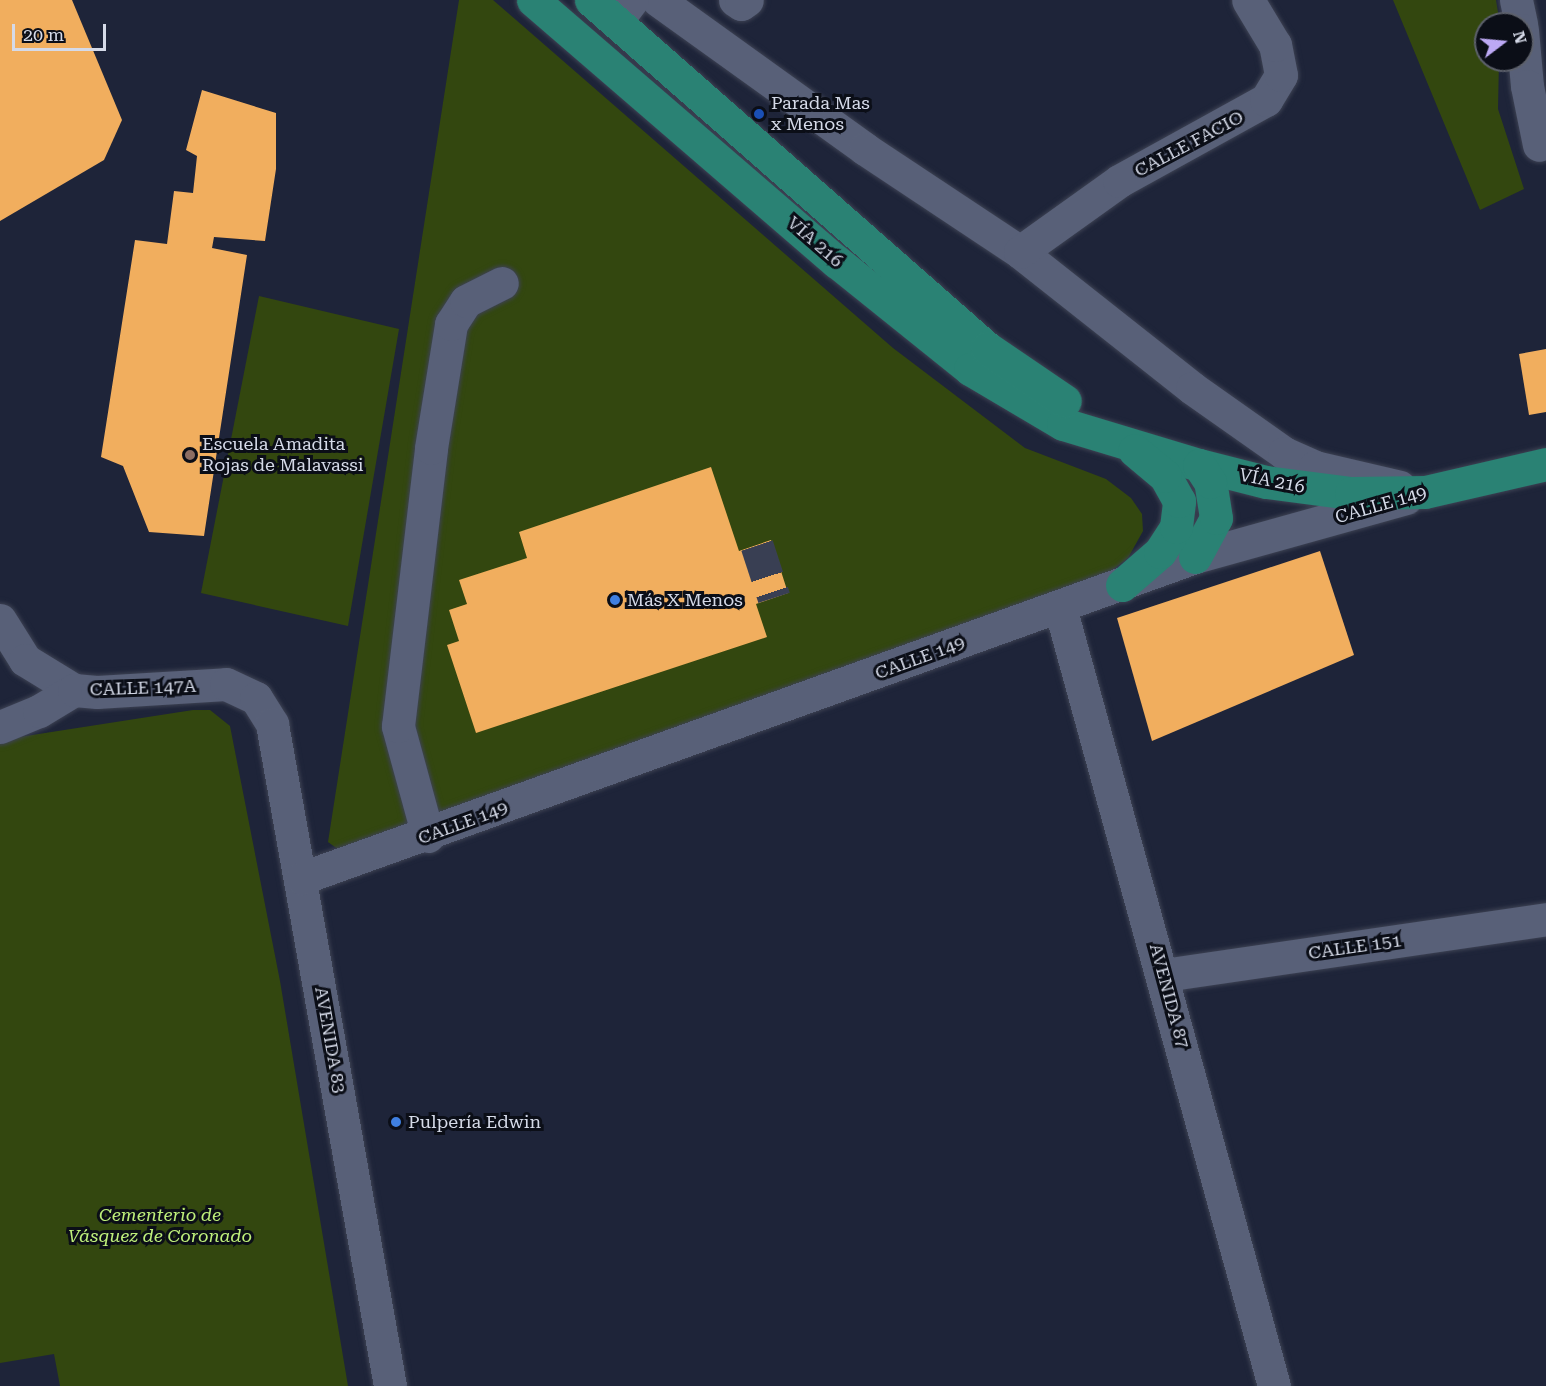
<!DOCTYPE html>
<meta charset="utf-8">
<style>
body{margin:0}
#map{position:relative;width:1546px;height:1386px;overflow:hidden;background:#1e2439;font-family:"Roboto Serif",serif}
div>[style]{position:absolute}
[style*='--x']{left:calc(var(--x)*1px);top:calc(var(--y)*1px);width:calc(var(--w)*1px);rotate:calc(var(--a)*1deg)}
.green>*{inset:0;background:#33470f}
.building>*{inset:0;background:#f1ae5e}
.minor-tunnel>*{height:33px;margin-top:-16.5px;transform-origin:0;background:repeating-linear-gradient(90deg,#393f53 0 33px,transparent 0 49px)}
.roads{filter:drop-shadow(0 0 2px #3d4253) drop-shadow(0 0 2px #3d4253)}
.minor>*{height:33px;margin:-16.5px;padding:0 16.5px;transform-origin:16.5px;border-radius:16.5px;background:#586078}
.major>*{height:33px;margin:-16.5px;padding:0 16.5px;transform-origin:16.5px;border-radius:16.5px;background:#2a8274}
.dots>*{width:16px;height:16px;translate:-50% -50%;box-sizing:border-box;border:3px solid #0b0e17;border-radius:50%}
span{translate:-50% -50%;white-space:nowrap;text-align:center;line-height:1.15;-webkit-text-stroke:6px #0b0e17;paint-order:stroke}
.poi-label{font-size:18px;color:#d5dae8}
.left{translate:0 -50%;text-align:left}
.street-label{font-size:18px;color:#d5dae8}
.park-label{font-size:18px;color:#bff07b;font-style:italic}
.north{position:absolute;left:1474px;top:12px;width:60px;height:60px;box-sizing:border-box;background:#0b0e17;border:2px solid #5c606b;border-radius:50%;rotate:74deg;font-size:16px;font-weight:700;line-height:24px;text-align:center;color:#d5dae8}
.north::after{content:'';display:block;margin:auto;width:21px;height:27px;background:#bda9f5;clip-path:polygon(50% 0,100% 100%,50% 72%,0 100%)}
.scale{position:absolute;left:12px;top:24px;width:94px;height:27px;box-sizing:border-box;border:3px solid #d5dae8;border-top:0;padding-left:8px;font-size:18px;line-height:21px;white-space:nowrap;color:#d5dae8;-webkit-text-stroke:4px #0b0e17;paint-order:stroke}
</style>
<div id="map">
<div class="green">
<i style="clip-path:polygon(459px 0,493px 0,893px 348px,1025px 448px,1106px 479px,1131px 498px,1142px 514px,1143px 531px,1128px 558px,1106px 575px,339px 850px,328px 842px)"></i>
<i style="clip-path:polygon(1393px 0,1496px 0,1500px 24px,1486px 24px,1486px 60px,1499px 60px,1498px 109px,1524px 189px,1480px 210px)"></i>
<i style="clip-path:polygon(259px 296px,399px 329px,348px 626px,201px 593px)"></i>
<i style="clip-path:polygon(193px 710px,210px 710px,230px 726px,280px 981px,348px 1386px,60px 1386px,54px 1354px,0 1363px,0 740px)"></i>
</div>
<div class="building">
<i style="clip-path:polygon(0 0,72px 0,122px 120px,104px 160px,0 221px)"></i>
<i style="clip-path:polygon(202px 90px,276px 113px,276px 169px,265px 241px,214px 237px,212px 248px,247px 255px,204px 536px,149px 532px,123px 466px,101px 457px,135px 240px,167px 244px,174px 191px,193px 193px,197px 156px,186px 150px)"></i>
<i style="clip-path:polygon(1546px 349px,1546px 412px,1529px 415px,1519px 354px)"></i>
<i style="clip-path:polygon(711px 467px,739px 551px,771px 540px,788px 593px,756px 604px,767px 637px,476px 733px,447px 645px,459px 641px,449px 610px,467px 604px,459px 580px,527px 558px,519px 532px)"></i>
<i style="clip-path:polygon(1320px 551px,1354px 655px,1152px 741px,1117px 618px)"></i>
</div>
<div class="minor-tunnel">
<i style="--x:757;--y:545;--w:55;--a:71.9"></i>
</div>
<div class="roads">
<div class="minor">
<i style="--x:658;--y:0;--w:255;--a:35.7"></i>
<i style="--x:865;--y:149;--w:186;--a:33.6"></i>
<i style="--x:1020;--y:252;--w:219;--a:38.3"></i>
<i style="--x:1192;--y:388;--w:113;--a:35.2"></i>
<i style="--x:1284;--y:453;--w:34;--a:24"></i>
<i style="--x:1315;--y:467;--w:87;--a:13.2"></i>
<i style="--x:735;--y:0;--w:7;--a:34"></i>
<i style="--x:741;--y:4;--w:7;--a:-34"></i>
<i style="--x:1516;--y:0;--w:25;--a:78"></i>
<i style="--x:617;--y:20;--w:25;--a:-53"></i>
<i style="--x:1522;--y:30;--w:56;--a:84.9"></i>
<i style="--x:1527;--y:86;--w:60;--a:78.5"></i>
<i style="--x:1020;--y:252;--w:122;--a:-35.6"></i>
<i style="--x:1119;--y:181;--w:168;--a:-28.9"></i>
<i style="--x:1266;--y:100;--w:29;--a:-59"></i>
<i style="--x:1281;--y:75;--w:31;--a:-101"></i>
<i style="--x:1275;--y:45;--w:52;--a:-121"></i>
<i style="--x:1060;--y:607;--w:808;--a:74.64"></i>
<i style="--x:0;--y:620;--w:47;--a:58"></i>
<i style="--x:25;--y:660;--w:57;--a:31.5"></i>
<i style="--x:0;--y:727;--w:42;--a:-22.3"></i>
<i style="--x:39;--y:711;--w:41;--a:-31"></i>
<i style="--x:74;--y:690;--w:23;--a:5"></i>
<i style="--x:97;--y:692;--w:129;--a:-3.5"></i>
<i style="--x:226;--y:684;--w:33;--a:25"></i>
<i style="--x:256;--y:698;--w:31;--a:58"></i>
<i style="--x:272;--y:724;--w:672;--a:79.89"></i>
<i style="--x:428;--y:836;--w:114;--a:-105.3"></i>
<i style="--x:398;--y:726;--w:280;--a:-83.2"></i>
<i style="--x:431;--y:448;--w:126;--a:-80.8"></i>
<i style="--x:451;--y:324;--w:27;--a:-57"></i>
<i style="--x:466;--y:301;--w:40;--a:-26.6"></i>
<i style="--x:302;--y:878;--w:949;--a:-19.77"></i>
<i style="--x:1195;--y:557;--w:219;--a:-15.6"></i>
<i style="--x:1164;--y:975;--w:386;--a:-8.3"></i>
</div>
<div class="major">
<i style="--x:533;--y:0;--w:401;--a:40.8"></i>
<i style="--x:837;--y:262;--w:171;--a:38.8"></i>
<i style="--x:970;--y:369;--w:108;--a:30.6"></i>
<i style="--x:1063;--y:424;--w:142;--a:16.8"></i>
<i style="--x:1199;--y:465;--w:69;--a:14.2"></i>
<i style="--x:1266;--y:482;--w:86;--a:7.4"></i>
<i style="--x:1351;--y:493;--w:74;--a:-0.8"></i>
<i style="--x:1425;--y:492;--w:124;--a:-13"></i>
<i style="--x:591;--y:0;--w:527;--a:41.31"></i>
<i style="--x:987;--y:348;--w:94;--a:34.2"></i>
<i style="--x:1195;--y:557;--w:44;--a:-61.7"></i>
<i style="--x:1216;--y:518;--w:36;--a:-99"></i>
<i style="--x:1210;--y:482;--w:20;--a:-123"></i>
<i style="--x:1122;--y:585;--w:50;--a:-41"></i>
<i style="--x:1160;--y:552;--w:30;--a:-57"></i>
<i style="--x:1176;--y:527;--w:26;--a:-83"></i>
<i style="--x:1179;--y:501;--w:29;--a:-119"></i>
<i style="--x:1165;--y:476;--w:40;--a:-140"></i>
</div>
</div>
<div class="dots">
<i style="left:759px;top:114px;background:#1a4fb4"></i>
<i style="left:190px;top:455px;background:#8d6e63"></i>
<i style="left:615px;top:600px;background:#3f7fe0"></i>
<i style="left:396px;top:1122px;background:#3f7fe0"></i>
</div>
<div class="poi-label">
<span class="left" style="left:771px;top:114px">Parada Mas<br>x Menos</span>
<span class="left" style="left:202px;top:455px">Escuela Amadita<br>Rojas de Malavassi</span>
<span class="left" style="left:627px;top:600px">Más X Menos</span>
<span class="left" style="left:408px;top:1122px">Pulpería Edwin</span>
</div>
<div class="street-label">
<span style="left:1189px;top:144px;rotate:-28deg">CALLE FACIO</span>
<span style="left:815px;top:242px;rotate:41deg">VÍA 216</span>
<span style="left:1272px;top:481px;rotate:11deg">VÍA 216</span>
<span style="left:1381px;top:505px;rotate:-16deg">CALLE 149</span>
<span style="left:920px;top:658px;rotate:-20deg">CALLE 149</span>
<span style="left:143px;top:688px;rotate:-2deg">CALLE 147A</span>
<span style="left:463px;top:823px;rotate:-20deg">CALLE 149</span>
<span style="left:1355px;top:947px;rotate:-8deg">CALLE 151</span>
<span style="left:1169px;top:996px;rotate:75deg">AVENIDA 87</span>
<span style="left:330px;top:1040px;rotate:80deg">AVENIDA 83</span>
</div>
<div class="park-label">
<span style="left:160px;top:1226px">Cementerio de<br>Vásquez de Coronado</span>
</div>
<div class="north">N</div>
<div class="scale">20 m</div>
</div>
